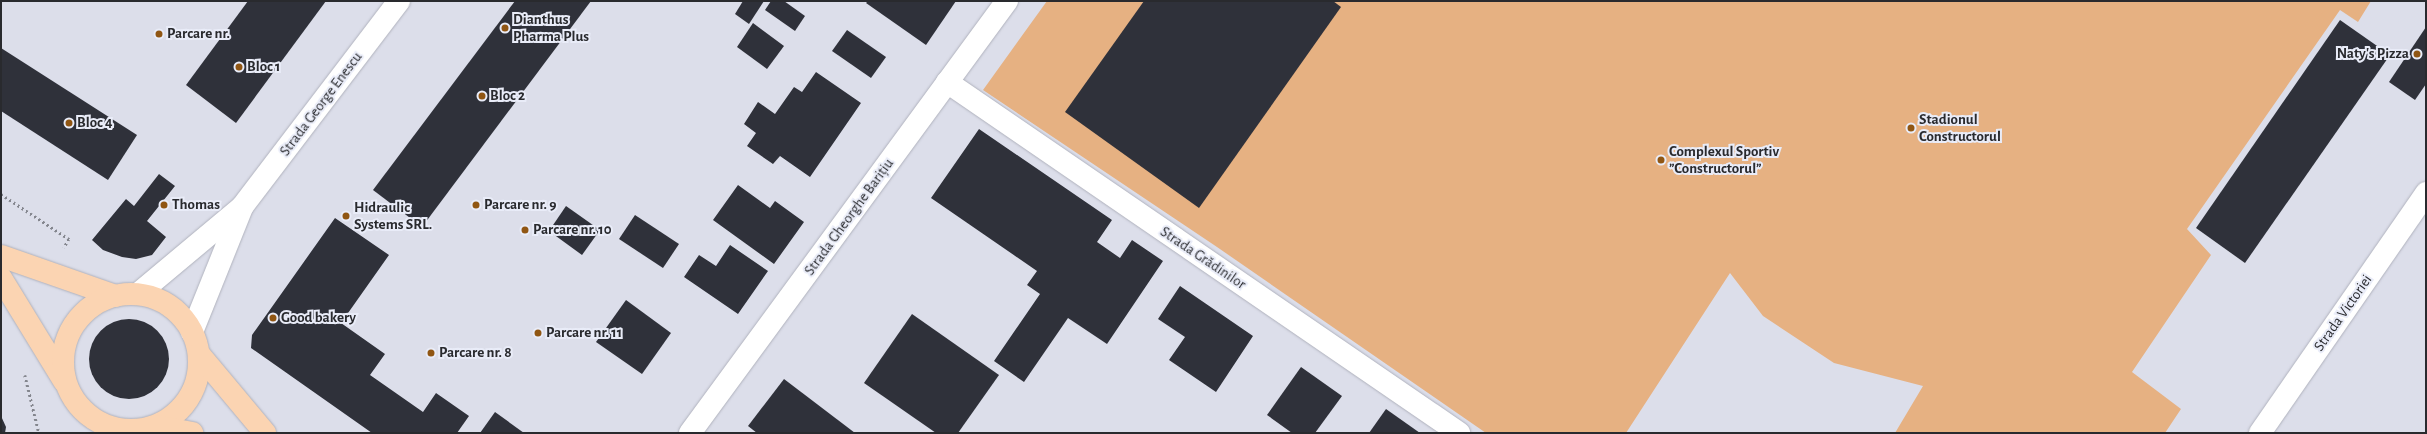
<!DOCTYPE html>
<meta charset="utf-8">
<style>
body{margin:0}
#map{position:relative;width:2427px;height:434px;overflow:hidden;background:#dcdeea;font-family:"Alegreya Sans",sans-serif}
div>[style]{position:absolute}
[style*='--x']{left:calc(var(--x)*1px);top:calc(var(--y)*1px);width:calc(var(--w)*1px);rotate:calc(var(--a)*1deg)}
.green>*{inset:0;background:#e6b182}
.building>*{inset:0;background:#2f313a}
.round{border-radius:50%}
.path>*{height:2.5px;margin-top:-1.25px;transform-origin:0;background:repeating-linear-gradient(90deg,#84868e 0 2px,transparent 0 5px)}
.roads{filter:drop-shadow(0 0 1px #b0b2bd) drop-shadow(0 0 1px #b0b2bd)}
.minor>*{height:22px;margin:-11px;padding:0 11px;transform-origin:11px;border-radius:11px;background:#fff}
.major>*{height:22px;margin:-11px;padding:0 11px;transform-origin:11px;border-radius:11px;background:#fbd4b2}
.major>.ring{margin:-11px;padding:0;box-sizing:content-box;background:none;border:22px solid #fbd4b2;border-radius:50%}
.dots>*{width:11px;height:11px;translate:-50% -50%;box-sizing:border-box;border:2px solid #e9ecf8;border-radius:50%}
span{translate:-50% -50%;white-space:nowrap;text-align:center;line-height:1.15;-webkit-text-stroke:4px #e9ecf8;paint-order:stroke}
.poi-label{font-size:15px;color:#292a2e;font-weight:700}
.left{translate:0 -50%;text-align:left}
.right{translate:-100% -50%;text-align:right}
.street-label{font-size:15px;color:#292a2e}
.frame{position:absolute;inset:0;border:2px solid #292a2e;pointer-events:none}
</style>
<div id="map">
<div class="green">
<i style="clip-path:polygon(1047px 1px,2371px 1px,2358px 22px,2340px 10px,2187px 229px,2211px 255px,2132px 372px,2181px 409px,2165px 433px,1895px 433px,1923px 386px,1834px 363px,1763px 316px,1730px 273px,1626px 433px,1486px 433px,1217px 247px,983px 90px)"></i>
</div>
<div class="building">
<i style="clip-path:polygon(248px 1px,326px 1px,236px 123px,186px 85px)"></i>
<i style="clip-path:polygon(515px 1px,591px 1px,422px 227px,373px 190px)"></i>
<i style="clip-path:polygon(743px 1px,764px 1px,749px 24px,735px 14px)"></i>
<i style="clip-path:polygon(771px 1px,784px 1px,805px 16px,795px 31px,765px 10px)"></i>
<i style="clip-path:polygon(868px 1px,956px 1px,926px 45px,866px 3px)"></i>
<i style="clip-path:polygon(1144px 1px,1333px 1px,1341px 7px,1199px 208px,1065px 112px)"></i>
<i style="clip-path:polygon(2340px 20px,2390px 55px,2245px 263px,2196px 228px)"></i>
<i style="clip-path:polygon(753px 23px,784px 46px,767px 69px,737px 47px)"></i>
<i style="clip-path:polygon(2426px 27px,2426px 84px,2415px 100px,2389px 82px)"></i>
<i style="clip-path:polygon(847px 30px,886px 57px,871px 78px,832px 51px)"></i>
<i style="clip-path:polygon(1px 48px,137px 135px,108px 180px,1px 111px)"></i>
<i style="clip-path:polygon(816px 72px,861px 103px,810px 177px,780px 156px,773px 164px,747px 146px,756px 133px,744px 124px,758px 102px,775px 114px,794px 87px,802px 92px)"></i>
<i style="clip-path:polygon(979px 129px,1112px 220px,1097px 242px,1120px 258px,1132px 240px,1163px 261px,1107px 344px,1068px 318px,1024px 382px,994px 361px,1040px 294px,1027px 285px,1037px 271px,931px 198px)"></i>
<i style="clip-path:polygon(159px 174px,175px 186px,147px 221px,166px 237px,152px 255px,136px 259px,122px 257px,103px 250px,92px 240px,126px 199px,134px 206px)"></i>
<i style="clip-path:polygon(738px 185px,770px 208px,775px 201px,804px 222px,774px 264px,713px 220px)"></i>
<i style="clip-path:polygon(566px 206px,600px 230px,582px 255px,549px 231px)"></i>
<i style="clip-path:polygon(635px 215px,679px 244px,663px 268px,619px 239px)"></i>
<i style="clip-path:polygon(335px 218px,389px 255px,341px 323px,385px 354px,370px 375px,423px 412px,436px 393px,469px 416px,457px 433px,372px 433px,251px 348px,252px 335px)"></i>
<i style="clip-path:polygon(730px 245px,768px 271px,738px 314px,684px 277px,699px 255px,716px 266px)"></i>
<i style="clip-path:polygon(1180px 286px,1253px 336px,1216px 392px,1169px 360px,1185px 337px,1158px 319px)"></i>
<i style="clip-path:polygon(626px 300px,671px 333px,642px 374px,596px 342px)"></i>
<i style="clip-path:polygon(912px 314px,999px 375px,958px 433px,936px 433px,864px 383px)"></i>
<i class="round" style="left:89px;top:319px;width:80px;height:80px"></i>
<i style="clip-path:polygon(1301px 367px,1342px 396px,1315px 433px,1292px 433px,1267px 415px)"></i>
<i style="clip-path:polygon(784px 379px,855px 433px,757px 433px,748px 426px)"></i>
<i style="clip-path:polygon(1386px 409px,1420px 433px,1369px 433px)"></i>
<i style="clip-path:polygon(495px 412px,524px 433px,480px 433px)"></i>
<i style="clip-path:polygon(1px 416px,6px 427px,5px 433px,1px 433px)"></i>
</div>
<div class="path">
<i style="--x:1;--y:194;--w:82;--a:33.5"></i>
<i style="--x:69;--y:239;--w:10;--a:119"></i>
<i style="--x:25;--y:375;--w:60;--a:76.4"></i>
</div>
<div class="roads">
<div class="minor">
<i style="--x:947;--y:82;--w:621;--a:34.43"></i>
<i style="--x:138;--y:294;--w:136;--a:-39.9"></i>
<i style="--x:242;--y:207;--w:259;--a:-52.7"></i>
<i style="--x:192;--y:332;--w:131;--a:-68.1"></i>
<i style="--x:690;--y:433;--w:536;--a:-53.73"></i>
<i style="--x:2260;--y:433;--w:292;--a:-55.3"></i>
</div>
<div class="major">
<i style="--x:1;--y:256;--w:121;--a:19.3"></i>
<i style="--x:1;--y:278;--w:121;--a:58.5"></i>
<i class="ring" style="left:63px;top:294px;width:114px;height:114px"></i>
<i style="--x:199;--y:354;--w:103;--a:50.1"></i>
<i style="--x:156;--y:426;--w:37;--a:11"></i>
</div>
</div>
<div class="dots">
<i style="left:505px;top:28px;background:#905613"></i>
<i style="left:159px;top:34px;background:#905613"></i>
<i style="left:2417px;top:54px;background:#905613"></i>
<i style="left:239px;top:67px;background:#905613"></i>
<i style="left:482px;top:96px;background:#905613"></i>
<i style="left:69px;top:123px;background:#905613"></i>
<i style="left:1911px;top:128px;background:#905613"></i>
<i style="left:1661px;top:160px;background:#905613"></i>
<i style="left:164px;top:205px;background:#905613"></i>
<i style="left:476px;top:205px;background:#905613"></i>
<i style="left:346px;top:216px;background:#905613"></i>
<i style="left:525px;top:230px;background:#905613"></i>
<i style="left:273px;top:318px;background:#905613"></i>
<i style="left:538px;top:333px;background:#905613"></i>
<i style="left:431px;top:353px;background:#905613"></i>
</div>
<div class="poi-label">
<span class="left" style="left:513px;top:28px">Dianthus<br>Pharma Plus</span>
<span class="left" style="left:167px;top:34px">Parcare nr.</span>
<span class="right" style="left:2409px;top:54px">Naty's Pizza</span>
<span class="left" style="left:247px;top:67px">Bloc 1</span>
<span class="left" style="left:490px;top:96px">Bloc 2</span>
<span class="left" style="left:1919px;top:128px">Stadionul<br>Constructorul</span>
<span class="left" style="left:77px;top:123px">Bloc 4</span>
<span class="left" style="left:1669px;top:160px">Complexul Sportiv<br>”Constructorul”</span>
<span class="left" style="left:172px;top:205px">Thomas</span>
<span class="left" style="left:484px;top:205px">Parcare nr. 9</span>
<span class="left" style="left:354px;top:216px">Hidraulic<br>Systems SRL.</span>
<span class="left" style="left:533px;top:230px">Parcare nr. 10</span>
<span class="left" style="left:281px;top:318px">Good bakery</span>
<span class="left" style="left:546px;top:333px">Parcare nr. 11</span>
<span class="left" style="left:439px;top:353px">Parcare nr. 8</span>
</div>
<div class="street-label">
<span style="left:321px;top:104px;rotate:-53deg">Strada George Enescu</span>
<span style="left:849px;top:217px;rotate:-54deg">Strada Gheorghe Barițiu</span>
<span style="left:1203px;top:258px;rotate:34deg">Strada Grădinilor</span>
<span style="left:2343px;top:313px;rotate:-55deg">Strada Victoriei</span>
</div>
<div class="frame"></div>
</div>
